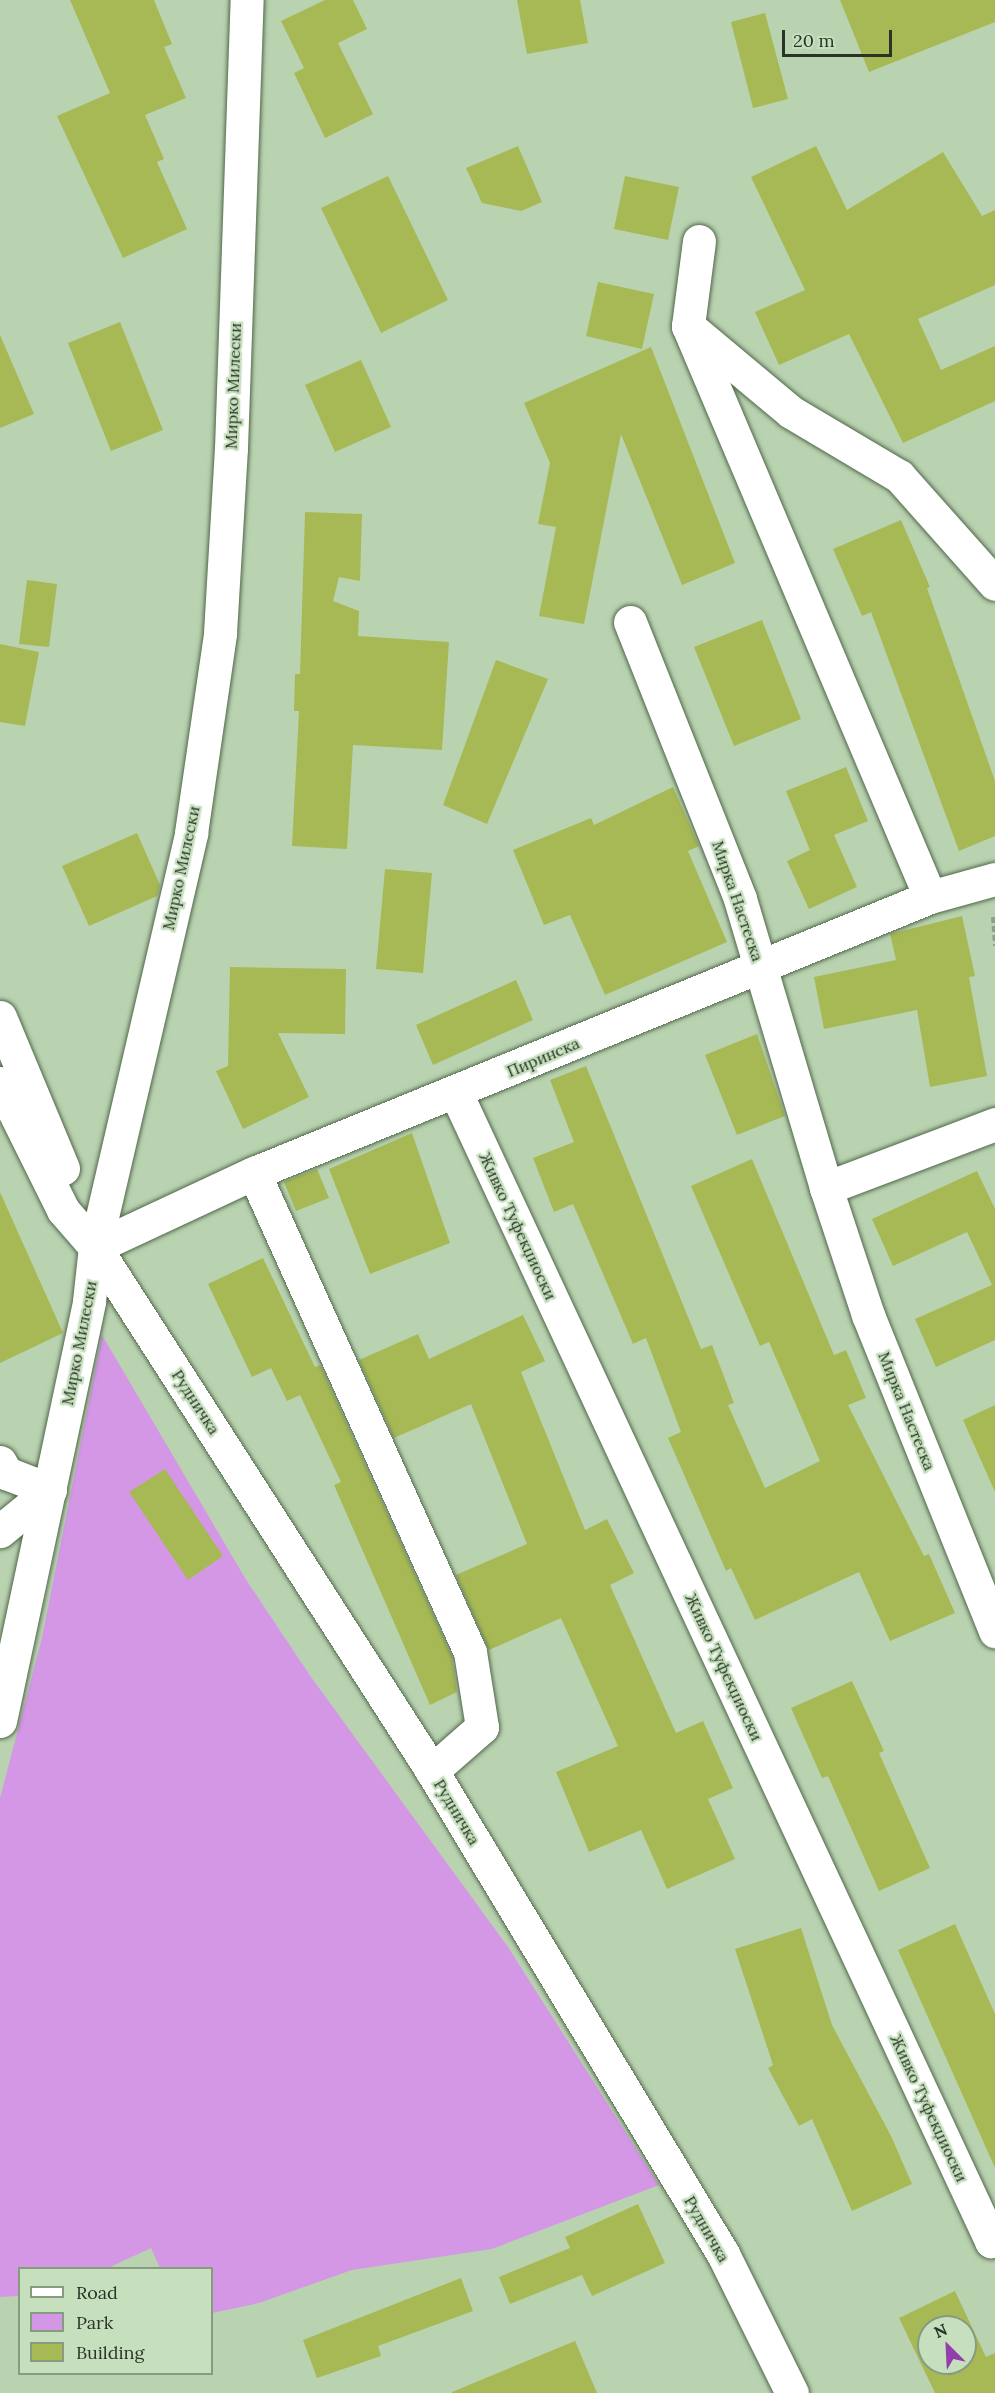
<!DOCTYPE html>
<meta charset="utf-8">
<style>
body{margin:0}
#map{position:relative;width:995px;height:2393px;overflow:hidden;background:#b9d3b1;font-family:Lora,serif}
div>[style]{position:absolute}
[style*='--x']{left:calc(var(--x)*1px);top:calc(var(--y)*1px);width:calc(var(--w)*1px);rotate:calc(var(--a)*1deg)}
.green>*{inset:0;background:#d497e6}
.building>*{inset:0;background:#a7b955}
.path>*{height:4px;margin-top:-2px;transform-origin:0;background:repeating-linear-gradient(90deg,#8ca185 0 6px,transparent 0 9px)}
.roads{filter:drop-shadow(0 0 2px #51684a) drop-shadow(0 0 2px #51684a)}
.minor>*{height:33px;margin:-16.5px;padding:0 16.5px;transform-origin:16.5px;border-radius:16.5px;background:#fff}
span{translate:-50% -50%;white-space:nowrap;text-align:center;line-height:1.15;-webkit-text-stroke:4.5px #c6e0be;paint-order:stroke}
.street-label{font-size:16px;color:#293326}
.legend{position:absolute;left:18px;top:2267px;width:195px;height:108px;box-sizing:border-box;background:#c6e0be;border:2px solid #879b81;margin:0;padding:8px 10px;list-style:none;font-size:18px;color:#293326}
.legend li{display:flex;align-items:center;gap:12px;height:30px}
.legend b{width:30px;border:2px solid #879b81}
.north{position:absolute;left:917px;top:2315px;width:60px;height:60px;box-sizing:border-box;background:#c6e0be;border:2px solid #879b81;border-radius:50%;rotate:336deg;font-size:16px;font-weight:700;line-height:24px;text-align:center;color:#293326}
.north::after{content:'';display:block;margin:auto;width:21px;height:27px;background:#943eab;clip-path:polygon(50% 0,100% 100%,50% 72%,0 100%)}
.scale{position:absolute;left:782px;top:30px;width:110px;height:27px;box-sizing:border-box;border:3px solid #293326;border-top:0;padding-left:8px;font-size:18px;line-height:21px;white-space:nowrap;color:#293326;-webkit-text-stroke:4px #c6e0be;paint-order:stroke}
</style>
<div id="map">
<div class="green">
<i style="clip-path:polygon(102px 1335px,245px 1578px,311px 1677px,508px 1947px,659px 2185px,492px 2249px,352px 2270px,259px 2303px,212px 2313px,212px 2268px,160px 2268px,151px 2248px,108px 2268px,20px 2268px,19px 2296px,0 2297px,0 1798px,42px 1638px)"></i>
</div>
<div class="building">
<i style="clip-path:polygon(70px 0,154px 0,172px 44px,164px 47px,186px 98px,145px 115px,164px 159px,157px 162px,187px 229px,123px 258px,57px 116px,110px 93px)"></i>
<i style="clip-path:polygon(325px 0,353px 0,367px 29px,338px 43px,373px 114px,325px 138px,294px 73px,304px 68px,281px 21px)"></i>
<i style="clip-path:polygon(517px 0,580px 0,588px 43px,527px 54px)"></i>
<i style="clip-path:polygon(840px 0,995px 0,995px 22px,869px 72px)"></i>
<i style="clip-path:polygon(765px 13px,788px 99px,753px 108px,731px 22px)"></i>
<i style="clip-path:polygon(518px 146px,542px 202px,521px 211px,482px 203px,466px 168px)"></i>
<i style="clip-path:polygon(816px 146px,847px 210px,943px 152px,982px 216px,995px 210px,995px 285px,918px 319px,941px 370px,995px 346px,995px 401px,903px 443px,849px 334px,779px 365px,755px 312px,805px 290px,751px 177px)"></i>
<i style="clip-path:polygon(388px 176px,448px 300px,381px 333px,321px 208px)"></i>
<i style="clip-path:polygon(625px 176px,679px 187px,668px 240px,614px 229px)"></i>
<i style="clip-path:polygon(598px 282px,654px 294px,642px 349px,586px 336px)"></i>
<i style="clip-path:polygon(120px 322px,163px 430px,111px 451px,68px 343px)"></i>
<i style="clip-path:polygon(0 335px,34px 414px,0 428px)"></i>
<i style="clip-path:polygon(651px 347px,735px 563px,682px 585px,621px 434px,584px 624px,539px 616px,556px 527px,538px 524px,550px 463px,524px 403px)"></i>
<i style="clip-path:polygon(361px 360px,391px 427px,335px 452px,305px 385px)"></i>
<i style="clip-path:polygon(305px 512px,362px 514px,360px 581px,339px 577px,333px 601px,359px 611px,358px 636px,449px 642px,442px 750px,353px 745px,347px 849px,292px 846px,299px 711px,294px 711px,295px 674px,300px 674px)"></i>
<i style="clip-path:polygon(901px 520px,930px 587px,927px 588px,995px 781px,995px 836px,959px 851px,871px 612px,862px 616px,833px 549px)"></i>
<i style="clip-path:polygon(27px 580px,57px 584px,49px 647px,19px 644px)"></i>
<i style="clip-path:polygon(762px 620px,801px 719px,734px 746px,694px 647px)"></i>
<i style="clip-path:polygon(0 644px,39px 652px,25px 726px,0 722px)"></i>
<i style="clip-path:polygon(496px 660px,548px 679px,487px 824px,443px 805px)"></i>
<i style="clip-path:polygon(846px 767px,868px 821px,834px 835px,857px 887px,809px 909px,787px 861px,810px 850px,786px 791px)"></i>
<i style="clip-path:polygon(673px 787px,699px 846px,688px 851px,727px 942px,605px 995px,570px 915px,544px 925px,513px 850px,591px 818px,594px 825px)"></i>
<i style="clip-path:polygon(137px 833px,160px 885px,157px 896px,89px 926px,62px 866px)"></i>
<i style="clip-path:polygon(385px 869px,432px 873px,423px 973px,376px 969px)"></i>
<i style="clip-path:polygon(962px 916px,975px 976px,969px 977px,987px 1076px,930px 1087px,917px 1010px,824px 1029px,814px 977px,896px 960px,890px 934px)"></i>
<i style="clip-path:polygon(230px 967px,346px 969px,345px 1034px,278px 1033px,309px 1097px,243px 1129px,216px 1071px,228px 1066px)"></i>
<i style="clip-path:polygon(516px 980px,533px 1020px,433px 1065px,416px 1025px)"></i>
<i style="clip-path:polygon(757px 1034px,785px 1116px,737px 1135px,705px 1055px)"></i>
<i style="clip-path:polygon(586px 1066px,701px 1349px,712px 1345px,734px 1403px,728px 1405px,765px 1488px,820px 1461px,769px 1342px,760px 1346px,691px 1186px,752px 1159px,834px 1355px,846px 1350px,866px 1398px,848px 1405px,924px 1556px,929px 1554px,955px 1613px,890px 1641px,859px 1572px,755px 1620px,731px 1568px,726px 1571px,668px 1438px,681px 1432px,646px 1338px,633px 1344px,573px 1204px,554px 1212px,533px 1158px,574px 1142px,550px 1080px)"></i>
<i style="clip-path:polygon(412px 1133px,450px 1243px,370px 1274px,329px 1169px)"></i>
<i style="clip-path:polygon(317px 1169px,329px 1198px,296px 1211px,284px 1182px)"></i>
<i style="clip-path:polygon(977px 1171px,995px 1209px,995px 1340px,936px 1367px,915px 1319px,992px 1285px,967px 1232px,893px 1266px,872px 1219px)"></i>
<i style="clip-path:polygon(0 1192px,63px 1333px,0 1363px)"></i>
<i style="clip-path:polygon(263px 1258px,315px 1367px,320px 1365px,452px 1657px,457px 1692px,430px 1705px,334px 1485px,341px 1482px,300px 1395px,287px 1401px,271px 1368px,252px 1377px,208px 1284px)"></i>
<i style="clip-path:polygon(523px 1315px,545px 1361px,521px 1372px,585px 1530px,607px 1519px,634px 1573px,610px 1585px,676px 1733px,703px 1721px,733px 1788px,708px 1799px,735px 1859px,667px 1889px,641px 1830px,589px 1852px,556px 1772px,618px 1746px,561px 1618px,489px 1650px,456px 1575px,527px 1544px,471px 1404px,394px 1438px,359px 1360px,418px 1334px,429px 1359px)"></i>
<i style="clip-path:polygon(995px 1405px,995px 1492px,963px 1420px)"></i>
<i style="clip-path:polygon(165px 1469px,223px 1556px,188px 1580px,129px 1492px)"></i>
<i style="clip-path:polygon(852px 1681px,884px 1751px,879px 1753px,930px 1868px,879px 1891px,828px 1776px,822px 1778px,791px 1708px)"></i>
<i style="clip-path:polygon(955px 1924px,995px 2014px,995px 2168px,898px 1950px)"></i>
<i style="clip-path:polygon(801px 1928px,832px 2025px,891px 2136px,912px 2184px,852px 2211px,812px 2119px,799px 2126px,768px 2068px,773px 2065px,735px 1949px)"></i>
<i style="clip-path:polygon(638px 2204px,665px 2263px,592px 2296px,582px 2275px,510px 2304px,499px 2277px,570px 2248px,565px 2237px)"></i>
<i style="clip-path:polygon(461px 2278px,473px 2311px,378px 2346px,381px 2356px,317px 2378px,303px 2340px)"></i>
<i style="clip-path:polygon(evenodd,955px 2291px,986px 2357px,995px 2353px,995px 2393px,935px 2393px,899px 2318px,955px 2291px,929px 2327px,965px 2327px,965px 2363px,929px 2363px,929px 2327px)"></i>
<i style="clip-path:polygon(575px 2341px,597px 2393px,452px 2393px,452px 2392px)"></i>
</div>
<div class="path">
<i style="--x:993;--y:917;--w:29;--a:86"></i>
</div>
<div class="roads">
<div class="minor">
<i style="--x:699;--y:241;--w:86;--a:97.4"></i>
<i style="--x:688;--y:326;--w:134;--a:39.9"></i>
<i style="--x:791;--y:412;--w:126;--a:30.7"></i>
<i style="--x:899;--y:476;--w:144;--a:48.4"></i>
<i style="--x:688;--y:326;--w:620;--a:67.03"></i>
<i style="--x:630;--y:622;--w:298;--a:68.3"></i>
<i style="--x:740;--y:899;--w:302;--a:73.4"></i>
<i style="--x:826;--y:1188;--w:134;--a:71.7"></i>
<i style="--x:868;--y:1315;--w:341;--a:68.1"></i>
<i style="--x:0;--y:1017;--w:164;--a:67.4"></i>
<i style="--x:0;--y:1083;--w:142;--a:63.6"></i>
<i style="--x:63;--y:1210;--w:49;--a:49.1"></i>
<i style="--x:95;--y:1247;--w:623;--a:57.25"></i>
<i style="--x:432;--y:1771;--w:564;--a:58.93"></i>
<i style="--x:723;--y:2254;--w:155;--a:63.6"></i>
<i style="--x:456;--y:1093;--w:1267;--a:65.01"></i>
<i style="--x:991;--y:2241;--w:4;--a:-27"></i>
<i style="--x:254;--y:1173;--w:525;--a:65.73"></i>
<i style="--x:470;--y:1652;--w:76;--a:80.9"></i>
<i style="--x:482;--y:1727;--w:67;--a:138.7"></i>
<i style="--x:826;--y:1188;--w:181;--a:-20.7"></i>
<i style="--x:95;--y:1247;--w:175;--a:-25"></i>
<i style="--x:254;--y:1173;--w:730;--a:-22.21"></i>
<i style="--x:930;--y:897;--w:67;--a:-15.5"></i>
<i style="--x:0;--y:1462;--w:13;--a:61"></i>
<i style="--x:6;--y:1473;--w:47;--a:21.1"></i>
<i style="--x:50;--y:1490;--w:65;--a:140.6"></i>
<i style="--x:0;--y:1721;--w:429;--a:-78"></i>
<i style="--x:89;--y:1301;--w:54;--a:-83.7"></i>
<i style="--x:95;--y:1247;--w:425;--a:-76.9"></i>
<i style="--x:191;--y:833;--w:202;--a:-81.7"></i>
<i style="--x:220;--y:633;--w:185;--a:-86.6"></i>
<i style="--x:231;--y:448;--w:448;--a:-88"></i>
</div>
</div>
<div class="street-label">
<span style="left:233px;top:386px;rotate:-88deg">Мирко Милески</span>
<span style="left:181px;top:868px;rotate:-78deg">Мирко Милески</span>
<span style="left:738px;top:901px;rotate:71deg">Мирка Настеска</span>
<span style="left:543px;top:1057px;rotate:-23deg">Пиринска</span>
<span style="left:518px;top:1226px;rotate:65deg">Живко Туфекџиоски</span>
<span style="left:79px;top:1343px;rotate:-79deg">Мирко Милески</span>
<span style="left:196px;top:1402px;rotate:57deg">Рудничка</span>
<span style="left:907px;top:1411px;rotate:68deg">Мирка Настеска</span>
<span style="left:724px;top:1667px;rotate:65deg">Живко Туфекџиоски</span>
<span style="left:457px;top:1812px;rotate:59deg">Рудничка</span>
<span style="left:929px;top:2108px;rotate:65deg">Живко Туфекџиоски</span>
<span style="left:707px;top:2229px;rotate:60deg">Рудничка</span>
</div>
<ul class="legend">
<li><b style="height:8px;background:#fff"></b>Road</li>
<li><b style="height:16px;background:#d497e6"></b>Park</li>
<li><b style="height:16px;background:#a7b955"></b>Building</li>
</ul>
<div class="north">N</div>
<div class="scale">20 m</div>
</div>
